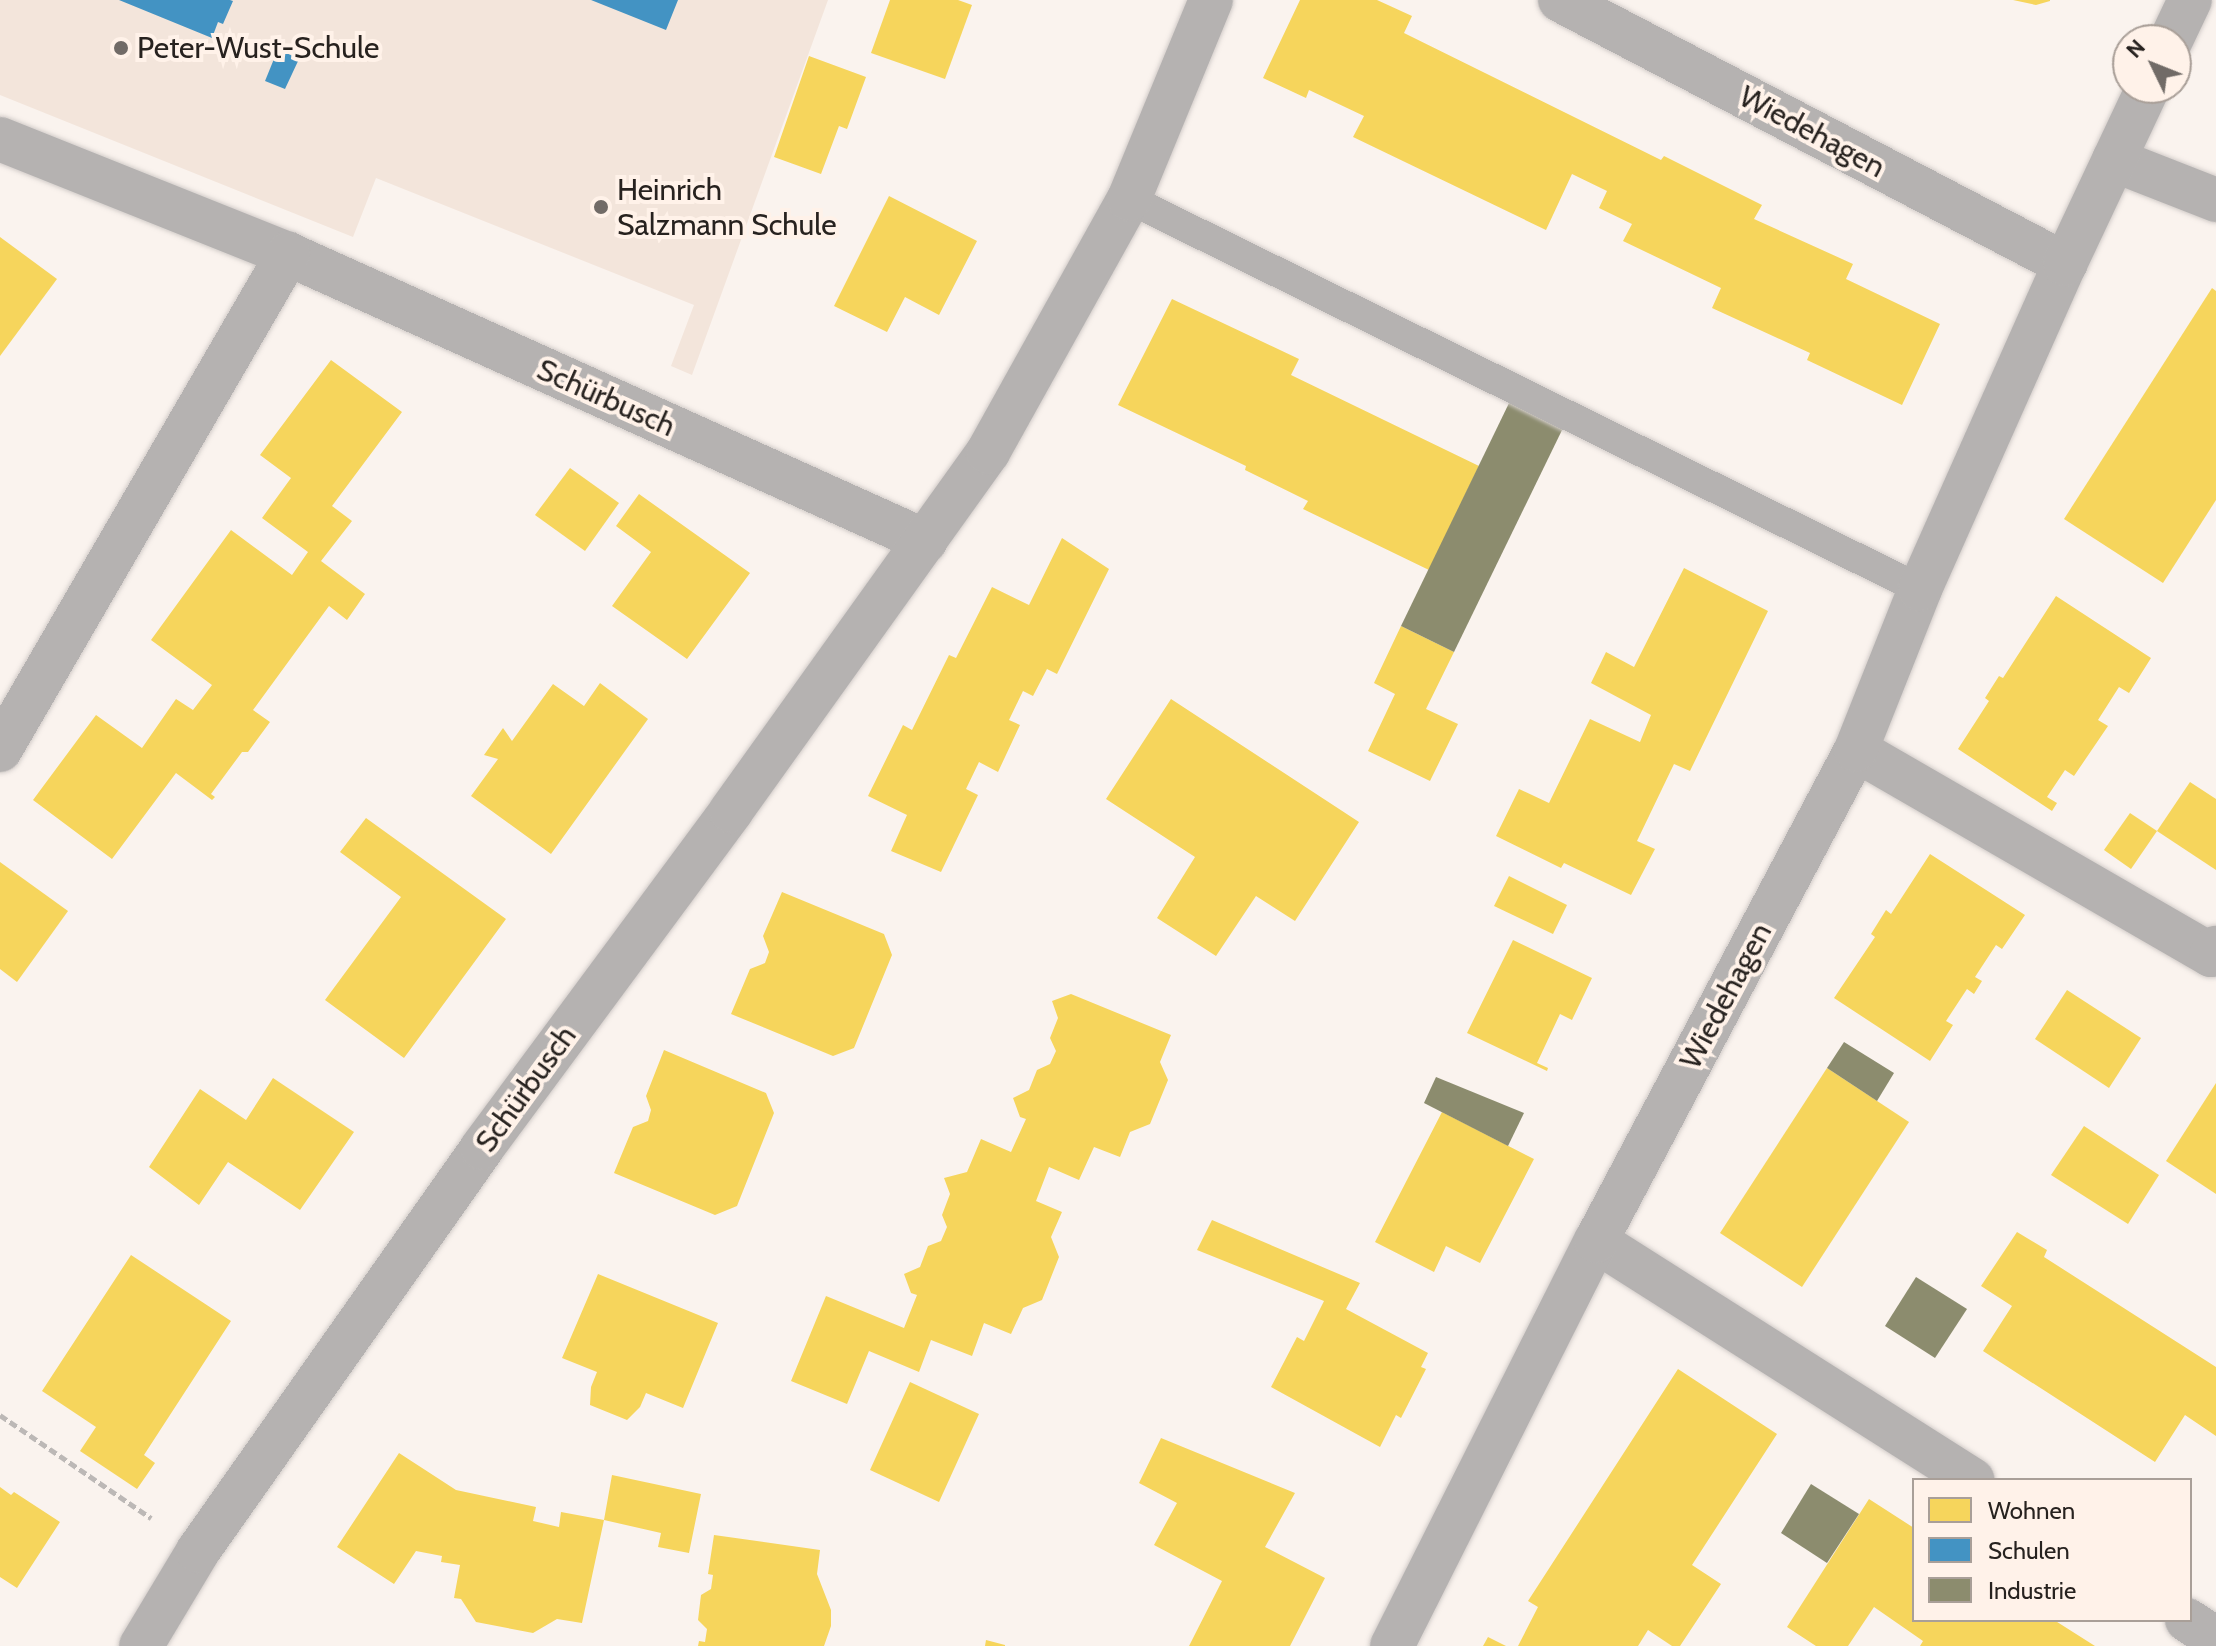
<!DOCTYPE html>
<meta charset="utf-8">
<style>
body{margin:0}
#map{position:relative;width:2216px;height:1646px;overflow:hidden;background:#faf3ee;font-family:Cabin,sans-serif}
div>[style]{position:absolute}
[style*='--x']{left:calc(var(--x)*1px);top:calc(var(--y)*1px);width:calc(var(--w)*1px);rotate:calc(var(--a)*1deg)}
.built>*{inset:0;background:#f3e5db}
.homes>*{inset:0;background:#f6d55c}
.schools>*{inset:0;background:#4393c3}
.industry>*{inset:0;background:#8c8c6e}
.path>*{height:5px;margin-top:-2.5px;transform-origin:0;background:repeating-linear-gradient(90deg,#bcb8b6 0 8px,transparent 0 12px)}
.roads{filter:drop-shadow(0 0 2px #d3cdca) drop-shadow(0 0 2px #d3cdca)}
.lane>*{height:30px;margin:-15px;padding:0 15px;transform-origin:15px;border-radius:15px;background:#b5b2b1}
.street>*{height:44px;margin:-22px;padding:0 22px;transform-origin:22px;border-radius:22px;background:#b5b2b1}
.dots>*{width:22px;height:22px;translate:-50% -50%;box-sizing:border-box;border:4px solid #fff2e9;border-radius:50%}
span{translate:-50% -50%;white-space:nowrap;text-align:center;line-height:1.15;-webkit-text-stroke:8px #fff2e9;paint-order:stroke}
.poi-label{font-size:30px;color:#27221f}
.left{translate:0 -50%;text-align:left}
.street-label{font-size:30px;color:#27221f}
.legend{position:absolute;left:1912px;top:1478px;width:280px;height:144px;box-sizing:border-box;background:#fff2e9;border:2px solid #a99f98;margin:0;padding:10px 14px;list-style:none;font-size:24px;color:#27221f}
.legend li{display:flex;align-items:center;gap:16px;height:40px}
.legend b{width:40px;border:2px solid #a99f98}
.north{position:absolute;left:2112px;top:24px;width:80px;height:80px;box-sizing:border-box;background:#fff2e9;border:2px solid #a99f98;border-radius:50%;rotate:313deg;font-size:22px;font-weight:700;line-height:32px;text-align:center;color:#27221f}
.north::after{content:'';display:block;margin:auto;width:28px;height:36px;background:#716b67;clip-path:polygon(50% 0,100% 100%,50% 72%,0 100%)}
</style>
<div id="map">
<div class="built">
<i style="clip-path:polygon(0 0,828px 0,692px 375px,671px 366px,694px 305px,376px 178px,353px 237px,0 95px)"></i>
</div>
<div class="homes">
<i style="clip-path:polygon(890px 0,958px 0,972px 5px,945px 79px,871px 53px)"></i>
<i style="clip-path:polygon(1300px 0,1377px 0,1412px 16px,1404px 33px,1661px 160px,1664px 156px,1762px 205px,1754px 219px,1853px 264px,1846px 279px,1940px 324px,1902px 405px,1807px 360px,1810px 353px,1712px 308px,1721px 288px,1623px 241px,1632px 224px,1599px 208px,1607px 191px,1572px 174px,1546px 230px,1353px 137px,1364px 116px,1309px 90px,1306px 98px,1263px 78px)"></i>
<i style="clip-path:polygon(2013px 0,2050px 0,2050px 1px,2036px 5px)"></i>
<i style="clip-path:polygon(809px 56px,866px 77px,847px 129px,839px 126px,821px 174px,774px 157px)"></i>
<i style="clip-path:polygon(889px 196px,977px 241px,939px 315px,905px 297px,887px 332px,834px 306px)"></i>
<i style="clip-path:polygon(0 237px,57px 279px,0 356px)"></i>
<i style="clip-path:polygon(2212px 288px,2216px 291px,2216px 500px,2163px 583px,2064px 519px)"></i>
<i style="clip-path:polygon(1172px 299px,1299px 359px,1291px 375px,1479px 466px,1429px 570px,1303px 509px,1308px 501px,1245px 470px,1246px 466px,1118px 405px)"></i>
<i style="clip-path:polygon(331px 360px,402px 412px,332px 506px,352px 521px,321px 561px,365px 594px,347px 620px,329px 606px,253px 710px,270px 722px,248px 752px,242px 752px,211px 794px,215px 797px,212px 800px,176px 773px,112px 859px,33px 800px,96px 715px,142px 748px,176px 699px,193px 710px,212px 685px,151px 640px,231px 530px,292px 575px,308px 552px,262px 518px,291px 478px,260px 455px)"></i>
<i style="clip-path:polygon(570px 468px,619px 503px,585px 551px,535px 515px)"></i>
<i style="clip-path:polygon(639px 494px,750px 573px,687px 659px,612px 606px,651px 552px,616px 526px)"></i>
<i style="clip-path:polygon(1062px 538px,1109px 569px,1057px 674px,1047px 669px,1033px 696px,1023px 691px,1009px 720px,1020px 725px,998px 772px,979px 762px,966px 789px,978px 795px,941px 872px,891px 851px,907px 815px,868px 796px,903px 725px,912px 730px,949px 655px,956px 658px,992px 587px,1029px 605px)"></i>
<i style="clip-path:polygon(1684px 568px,1768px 611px,1690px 771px,1674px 764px,1637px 841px,1655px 849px,1631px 895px,1564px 863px,1561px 868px,1496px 836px,1519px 789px,1549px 803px,1590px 719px,1640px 742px,1651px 715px,1591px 683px,1606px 652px,1634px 667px)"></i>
<i style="clip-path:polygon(2056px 596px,2151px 658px,2129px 693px,2119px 687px,2098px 720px,2108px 726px,2074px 776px,2065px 770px,2047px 797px,2057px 803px,2052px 811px,1958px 749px,1989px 701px,1985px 698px,1999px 676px,2003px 678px)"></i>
<i style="clip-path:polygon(1401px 626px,1454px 652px,1426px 709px,1458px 724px,1430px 781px,1368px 751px,1395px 694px,1374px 683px)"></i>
<i style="clip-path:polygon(600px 683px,648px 719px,551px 854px,471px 796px,498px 759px,484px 755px,503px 728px,512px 741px,553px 684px,584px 706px)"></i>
<i style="clip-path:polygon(1171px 699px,1359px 822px,1295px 921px,1256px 896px,1216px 956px,1157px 918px,1195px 857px,1106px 799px)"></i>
<i style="clip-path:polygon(2190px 782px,2216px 799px,2216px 870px,2157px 831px)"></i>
<i style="clip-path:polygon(2130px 813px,2157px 831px,2131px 869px,2104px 850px)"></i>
<i style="clip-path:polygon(366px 818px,506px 919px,404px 1058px,325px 1000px,401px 897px,340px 852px)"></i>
<i style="clip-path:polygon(1930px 854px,2025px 915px,2002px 949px,1996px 945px,1975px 977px,1982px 981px,1974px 994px,1967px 989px,1946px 1021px,1953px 1025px,1930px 1061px,1834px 998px,1875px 937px,1871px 934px,1886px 910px,1891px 914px)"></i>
<i style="clip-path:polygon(0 862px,68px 911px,17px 982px,0 969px)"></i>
<i style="clip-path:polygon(1509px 876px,1567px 905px,1553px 934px,1494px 906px)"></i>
<i style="clip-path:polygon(782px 892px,884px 934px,892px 955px,854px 1048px,833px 1056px,731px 1014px,750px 969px,765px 963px,769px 952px,763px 936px)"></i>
<i style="clip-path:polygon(1513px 940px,1592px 978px,1572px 1020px,1560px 1014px,1537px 1063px,1548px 1068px,1547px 1071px,1467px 1033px)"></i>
<i style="clip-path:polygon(2067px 990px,2141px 1038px,2109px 1088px,2035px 1039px)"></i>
<i style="clip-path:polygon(1071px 994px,1171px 1035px,1160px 1062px,1168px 1080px,1150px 1124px,1130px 1132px,1120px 1157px,1094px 1147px,1079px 1180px,1049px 1167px,1036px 1201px,1062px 1212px,1051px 1237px,1059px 1257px,1042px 1300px,1023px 1308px,1011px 1334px,984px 1323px,972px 1356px,931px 1340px,919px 1372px,869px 1351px,847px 1404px,791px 1381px,826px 1296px,904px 1328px,917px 1295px,911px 1293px,904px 1274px,920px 1267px,928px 1246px,941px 1241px,947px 1227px,942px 1215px,950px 1194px,944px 1178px,967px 1172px,981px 1139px,1011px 1152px,1026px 1119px,1020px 1117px,1013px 1098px,1029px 1090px,1037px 1070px,1050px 1064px,1056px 1051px,1050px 1038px,1058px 1018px,1052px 1001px)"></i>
<i style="clip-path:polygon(664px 1050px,766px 1093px,774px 1113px,737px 1206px,715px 1215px,614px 1173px,633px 1127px,648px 1121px,651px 1110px,646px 1096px)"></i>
<i style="clip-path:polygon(1827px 1068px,1909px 1122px,1802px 1287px,1720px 1233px)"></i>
<i style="clip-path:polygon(273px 1078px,354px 1132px,300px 1210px,228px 1162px,199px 1205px,149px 1167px,200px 1089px,246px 1120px)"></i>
<i style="clip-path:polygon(2216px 1083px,2216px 1194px,2166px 1161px)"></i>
<i style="clip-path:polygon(1442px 1112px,1534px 1159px,1480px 1263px,1446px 1246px,1434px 1272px,1375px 1242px)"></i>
<i style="clip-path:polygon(2084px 1126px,2159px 1175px,2128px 1224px,2051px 1175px)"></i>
<i style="clip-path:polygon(1212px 1220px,1360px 1283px,1346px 1309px,1428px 1353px,1421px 1367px,1426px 1369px,1401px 1418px,1396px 1415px,1380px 1447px,1271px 1387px,1297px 1337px,1304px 1341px,1324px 1301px,1197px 1250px)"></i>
<i style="clip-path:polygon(2017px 1232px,2047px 1250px,2044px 1257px,2216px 1367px,2216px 1436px,2185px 1415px,2155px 1462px,1983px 1351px,2012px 1306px,1981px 1286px)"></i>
<i style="clip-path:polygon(131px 1255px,231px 1321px,144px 1455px,155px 1463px,137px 1489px,80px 1451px,96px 1427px,42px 1391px)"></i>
<i style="clip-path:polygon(598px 1274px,718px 1323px,683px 1408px,646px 1393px,640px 1407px,627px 1420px,590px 1405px,591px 1387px,597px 1372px,562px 1358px)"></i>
<i style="clip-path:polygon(1678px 1369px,1777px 1434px,1692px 1565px,1721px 1584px,1680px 1646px,1672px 1646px,1648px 1630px,1638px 1646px,1518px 1646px,1538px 1607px,1528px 1601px)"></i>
<i style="clip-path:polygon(910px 1382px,979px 1414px,939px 1502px,870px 1470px)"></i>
<i style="clip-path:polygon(1161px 1438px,1295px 1493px,1265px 1547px,1325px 1578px,1290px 1646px,1189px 1646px,1222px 1581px,1154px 1545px,1177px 1503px,1139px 1483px)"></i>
<i style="clip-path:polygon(399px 1453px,456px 1490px,536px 1507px,533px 1521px,559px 1527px,561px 1512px,604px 1520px,612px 1475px,701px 1494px,689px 1553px,658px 1547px,661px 1533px,604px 1520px,582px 1623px,557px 1619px,533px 1633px,476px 1622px,461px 1599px,454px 1598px,460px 1565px,441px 1562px,442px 1556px,416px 1551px,394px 1584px,337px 1547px)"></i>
<i style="clip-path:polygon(0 1487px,11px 1495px,14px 1492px,60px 1522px,17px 1588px,0 1577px)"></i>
<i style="clip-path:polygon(1869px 1499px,1914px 1528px,1914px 1620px,2054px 1620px,2095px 1646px,1920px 1646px,1923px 1641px,1874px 1607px,1848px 1646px,1816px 1646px,1787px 1627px)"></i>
<i style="clip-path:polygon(714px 1535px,820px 1550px,817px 1574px,831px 1610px,831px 1626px,824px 1646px,698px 1646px,699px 1641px,705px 1642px,707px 1629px,698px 1620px,701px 1595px,711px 1589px,713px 1575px,708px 1574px)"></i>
<i style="clip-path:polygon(1488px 1637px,1506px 1646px,1483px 1646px)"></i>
<i style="clip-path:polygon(986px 1640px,1005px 1645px,1005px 1646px,985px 1646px)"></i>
</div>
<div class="schools">
<i style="clip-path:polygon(119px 0,230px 0,233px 1px,223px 24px,218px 22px,212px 38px)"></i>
<i style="clip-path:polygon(591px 0,678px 0,666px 30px)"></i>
<i style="clip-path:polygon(278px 49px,299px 59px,285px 89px,265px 81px)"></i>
</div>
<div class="industry">
<i style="clip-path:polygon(1511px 399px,1564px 426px,1454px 652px,1401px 626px)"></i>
<i style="clip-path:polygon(1844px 1042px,1894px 1073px,1877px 1101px,1827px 1068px)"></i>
<i style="clip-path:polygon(1436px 1077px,1524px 1113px,1508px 1146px,1424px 1103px)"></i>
<i style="clip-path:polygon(1916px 1277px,1967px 1309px,1935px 1358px,1885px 1326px)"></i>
<i style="clip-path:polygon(1811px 1484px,1859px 1514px,1827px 1563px,1781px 1533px)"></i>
</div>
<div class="path">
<i style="--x:0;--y:1415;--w:183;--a:34.3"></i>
</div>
<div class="roads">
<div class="lane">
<i style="--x:1129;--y:199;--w:882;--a:26.25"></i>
</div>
<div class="street">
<i style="--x:1560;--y:0;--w:570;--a:27.6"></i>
<i style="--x:2171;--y:40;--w:44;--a:-64.6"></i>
<i style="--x:0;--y:139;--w:310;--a:21.8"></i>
<i style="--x:288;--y:254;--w:699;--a:24.25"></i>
<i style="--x:2114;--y:160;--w:110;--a:21.4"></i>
<i style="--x:0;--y:750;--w:574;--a:-59.86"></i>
<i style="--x:1856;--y:750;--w:410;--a:30"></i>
<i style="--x:2211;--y:955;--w:9;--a:-54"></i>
<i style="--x:1596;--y:1241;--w:446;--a:32.4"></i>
<i style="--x:2187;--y:1620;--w:35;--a:33"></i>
<i style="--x:141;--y:1646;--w:111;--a:-59"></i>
<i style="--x:198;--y:1551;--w:493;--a:-54.8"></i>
<i style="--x:482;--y:1148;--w:419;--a:-53.5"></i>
<i style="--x:731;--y:811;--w:442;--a:-54.4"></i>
<i style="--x:988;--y:452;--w:290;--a:-60.9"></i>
<i style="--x:1129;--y:199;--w:215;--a:-67.6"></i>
<i style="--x:1392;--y:1646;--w:453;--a:-63.3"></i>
<i style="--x:1596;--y:1241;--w:556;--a:-62.1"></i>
<i style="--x:1856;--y:750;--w:173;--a:-68.3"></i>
<i style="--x:1920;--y:589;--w:356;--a:-66"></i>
<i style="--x:2065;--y:264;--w:195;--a:-64.8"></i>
</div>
</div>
<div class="dots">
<i style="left:121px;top:48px;background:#716b67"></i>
<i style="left:601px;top:207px;background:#716b67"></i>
</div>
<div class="poi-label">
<span class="left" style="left:137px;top:48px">Peter-Wust-Schule</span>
<span class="left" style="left:617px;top:207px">Heinrich<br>Salzmann Schule</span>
</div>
<div class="street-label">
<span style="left:1812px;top:132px;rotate:28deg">Wiedehagen</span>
<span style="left:606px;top:398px;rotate:24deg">Schürbusch</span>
<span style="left:1726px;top:996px;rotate:-62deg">Wiedehagen</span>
<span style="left:526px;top:1089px;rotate:-54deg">Schürbusch</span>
</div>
<ul class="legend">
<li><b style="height:22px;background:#f6d55c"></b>Wohnen</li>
<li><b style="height:22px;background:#4393c3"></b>Schulen</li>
<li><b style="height:22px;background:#8c8c6e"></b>Industrie</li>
</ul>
<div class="north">N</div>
</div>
